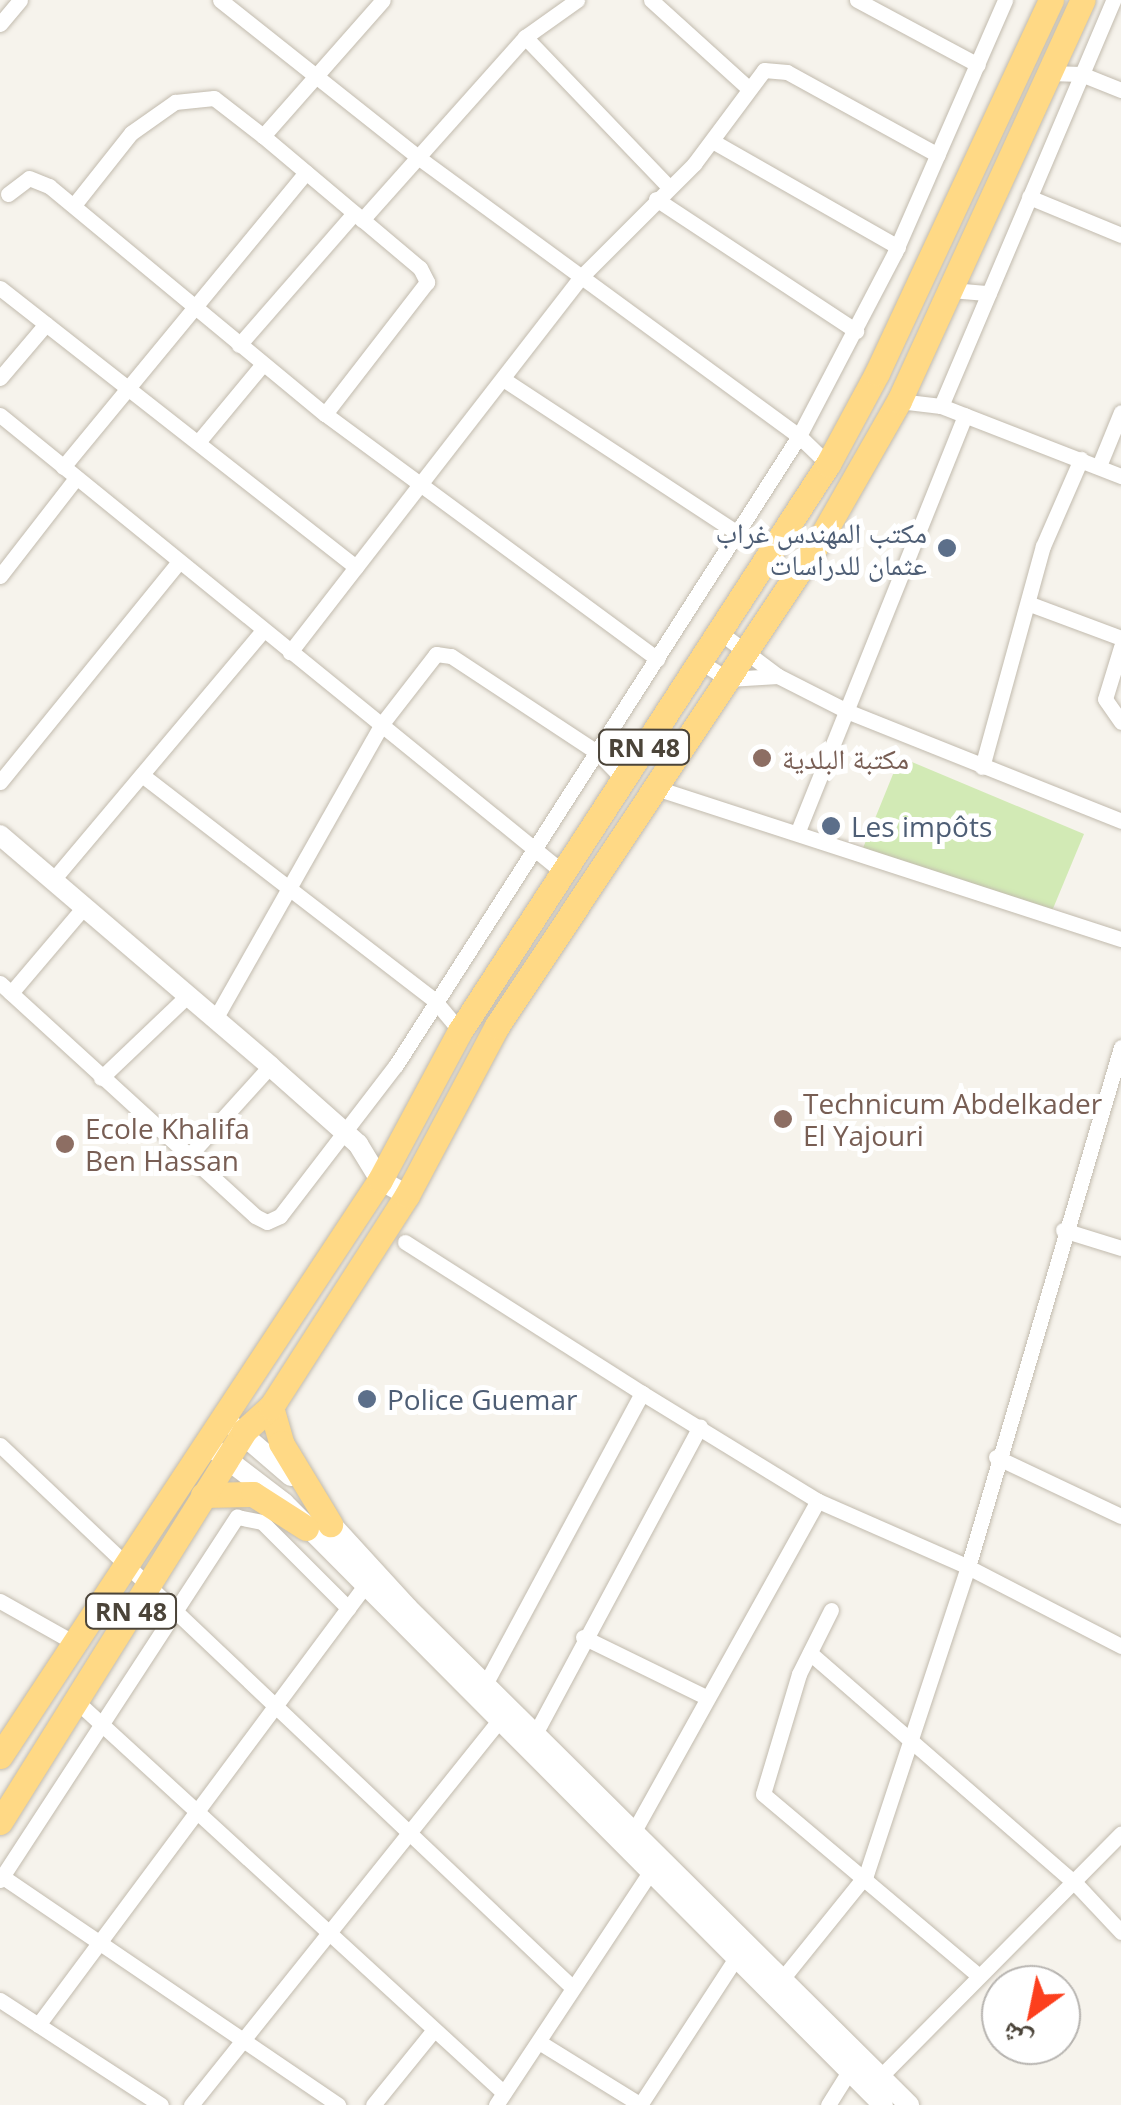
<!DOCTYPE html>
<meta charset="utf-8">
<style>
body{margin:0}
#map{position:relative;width:1121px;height:2105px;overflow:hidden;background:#f6f3ec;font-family:"Open Sans","Noto Naskh Arabic",sans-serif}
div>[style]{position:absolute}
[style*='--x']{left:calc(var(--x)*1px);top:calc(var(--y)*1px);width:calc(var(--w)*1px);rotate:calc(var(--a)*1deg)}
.green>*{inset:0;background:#d2eab5}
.roads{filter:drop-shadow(0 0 2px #c2bbae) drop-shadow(0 0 2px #c2bbae)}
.minor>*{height:15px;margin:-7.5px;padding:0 7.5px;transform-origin:7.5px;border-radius:7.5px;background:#fff}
.tertiary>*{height:20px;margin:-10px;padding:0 10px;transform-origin:10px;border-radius:10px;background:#fff}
.trunk>*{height:25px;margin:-12.5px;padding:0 12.5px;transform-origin:12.5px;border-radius:12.5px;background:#ffd985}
.dots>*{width:28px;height:28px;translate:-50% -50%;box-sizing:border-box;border:5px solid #fff;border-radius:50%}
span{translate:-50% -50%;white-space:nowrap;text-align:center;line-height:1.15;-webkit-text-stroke:10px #fff;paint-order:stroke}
.shield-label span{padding:2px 8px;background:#fff;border:2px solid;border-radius:8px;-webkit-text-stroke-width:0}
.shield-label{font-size:25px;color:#4b4439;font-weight:700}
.service-label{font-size:28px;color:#4e5e75}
.right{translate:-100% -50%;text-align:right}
.left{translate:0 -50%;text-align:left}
.education-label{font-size:28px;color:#785e54}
.north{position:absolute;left:981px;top:1965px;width:100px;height:100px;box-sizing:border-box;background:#fff;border:2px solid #b7b4b0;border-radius:50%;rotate:213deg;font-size:28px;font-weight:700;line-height:40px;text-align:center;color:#4b4439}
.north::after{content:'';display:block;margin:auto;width:35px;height:45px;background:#fc3f1d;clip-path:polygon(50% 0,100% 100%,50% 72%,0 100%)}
</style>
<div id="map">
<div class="green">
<i style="clip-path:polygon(900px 757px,1084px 834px,1052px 911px,863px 848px)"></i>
</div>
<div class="roads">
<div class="minor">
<i style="--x:220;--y:0;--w:254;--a:38.4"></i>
<i style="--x:419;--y:158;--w:471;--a:36.2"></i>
<i style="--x:799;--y:436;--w:40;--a:44"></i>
<i style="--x:651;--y:0;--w:132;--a:42.2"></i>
<i style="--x:857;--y:0;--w:137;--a:28.2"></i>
<i style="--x:0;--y:24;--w:31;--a:-50"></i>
<i style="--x:525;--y:37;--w:208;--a:46.2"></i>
<i style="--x:1049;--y:73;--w:32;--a:2"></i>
<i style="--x:1081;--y:74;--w:43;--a:21.8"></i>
<i style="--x:263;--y:136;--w:181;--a:-48.6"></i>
<i style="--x:714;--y:142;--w:212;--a:29.7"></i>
<i style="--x:8;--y:194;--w:26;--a:-37"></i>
<i style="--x:29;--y:178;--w:22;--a:22"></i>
<i style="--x:49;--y:186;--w:358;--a:39.6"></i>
<i style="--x:325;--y:414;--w:413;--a:36.4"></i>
<i style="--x:1029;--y:197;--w:100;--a:22.4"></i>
<i style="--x:656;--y:199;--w:240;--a:33.4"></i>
<i style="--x:74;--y:205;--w:92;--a:-51.6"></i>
<i style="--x:131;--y:133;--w:54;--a:-35.2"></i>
<i style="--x:175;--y:102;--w:39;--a:-6"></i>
<i style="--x:214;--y:98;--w:62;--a:37.8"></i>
<i style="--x:263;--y:136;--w:205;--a:40.1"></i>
<i style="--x:420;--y:268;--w:16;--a:63"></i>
<i style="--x:427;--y:282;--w:167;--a:127.7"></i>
<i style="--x:362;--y:220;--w:245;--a:-48.3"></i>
<i style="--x:525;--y:37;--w:64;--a:-35.4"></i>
<i style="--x:0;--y:288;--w:452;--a:38.1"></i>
<i style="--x:356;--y:567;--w:108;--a:127.8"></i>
<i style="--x:951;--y:290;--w:38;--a:5"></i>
<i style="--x:239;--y:345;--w:175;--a:-48.9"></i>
<i style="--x:0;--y:378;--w:71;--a:-49.6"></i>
<i style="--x:503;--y:379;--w:280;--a:33.3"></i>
<i style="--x:899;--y:401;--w:42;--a:6.8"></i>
<i style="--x:941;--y:406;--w:193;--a:21.3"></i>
<i style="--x:941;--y:406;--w:441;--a:-67"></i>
<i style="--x:0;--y:415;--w:727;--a:39.08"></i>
<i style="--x:199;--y:441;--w:99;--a:-50.3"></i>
<i style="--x:1099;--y:466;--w:58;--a:-67.8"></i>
<i style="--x:63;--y:467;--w:382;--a:-50.5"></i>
<i style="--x:356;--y:567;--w:364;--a:-52.2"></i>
<i style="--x:579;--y:279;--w:163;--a:-45"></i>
<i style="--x:694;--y:164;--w:117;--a:-53.3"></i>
<i style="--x:764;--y:70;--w:23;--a:5"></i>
<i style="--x:787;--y:72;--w:172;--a:28.8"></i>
<i style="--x:0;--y:576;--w:124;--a:-52.2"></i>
<i style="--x:1030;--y:604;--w:97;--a:20.5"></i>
<i style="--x:718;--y:631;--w:75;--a:36.9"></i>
<i style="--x:778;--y:676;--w:80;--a:26.9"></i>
<i style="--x:849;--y:712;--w:293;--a:21.8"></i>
<i style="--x:1121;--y:647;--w:54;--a:107.1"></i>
<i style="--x:1105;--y:699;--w:28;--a:55"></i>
<i style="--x:699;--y:661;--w:34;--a:32"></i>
<i style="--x:728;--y:679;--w:50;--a:-3.4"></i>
<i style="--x:982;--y:767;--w:229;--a:-74.6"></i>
<i style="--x:1043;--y:546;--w:95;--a:-66.4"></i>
<i style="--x:142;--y:775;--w:370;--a:37.6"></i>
<i style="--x:435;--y:1001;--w:39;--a:50"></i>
<i style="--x:0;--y:782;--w:284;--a:-50.9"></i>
<i style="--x:653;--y:787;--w:492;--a:18"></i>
<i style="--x:798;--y:831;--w:448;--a:-68.1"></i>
<i style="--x:52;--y:881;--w:328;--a:-49.9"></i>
<i style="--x:0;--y:983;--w:345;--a:42.4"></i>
<i style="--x:255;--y:1216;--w:13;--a:27"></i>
<i style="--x:267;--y:1222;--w:14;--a:-25"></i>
<i style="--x:280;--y:1216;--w:190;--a:-52.5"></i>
<i style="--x:396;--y:1065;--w:747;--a:-57.35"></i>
<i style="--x:799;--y:436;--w:208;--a:-62.4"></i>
<i style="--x:895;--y:252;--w:275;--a:-66.4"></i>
<i style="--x:11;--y:993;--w:111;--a:-49.7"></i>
<i style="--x:215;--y:1019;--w:338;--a:-60.5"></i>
<i style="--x:381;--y:725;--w:90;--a:-52.2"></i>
<i style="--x:436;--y:654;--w:15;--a:8"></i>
<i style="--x:451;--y:656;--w:176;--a:33.4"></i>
<i style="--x:598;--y:753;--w:39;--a:46"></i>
<i style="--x:101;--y:1078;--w:119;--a:-43.6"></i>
<i style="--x:187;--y:1158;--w:124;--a:-47.9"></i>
<i style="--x:1063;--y:1230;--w:61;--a:17.2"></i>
<i style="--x:405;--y:1242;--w:281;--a:32.5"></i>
<i style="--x:642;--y:1393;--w:331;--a:118.3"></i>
<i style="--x:642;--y:1393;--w:206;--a:31.5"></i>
<i style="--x:818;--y:1501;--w:164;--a:23.7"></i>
<i style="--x:968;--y:1567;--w:172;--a:27.3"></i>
<i style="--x:0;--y:1445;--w:789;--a:43.46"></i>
<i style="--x:996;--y:1457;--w:138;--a:25.3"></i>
<i style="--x:0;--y:1601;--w:81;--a:29.4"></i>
<i style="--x:831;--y:1610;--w:72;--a:116.6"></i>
<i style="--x:799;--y:1674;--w:125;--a:106.7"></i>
<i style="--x:763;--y:1794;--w:282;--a:40.1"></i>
<i style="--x:583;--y:1637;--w:135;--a:26"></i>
<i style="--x:810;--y:1653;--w:352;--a:41"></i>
<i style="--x:1076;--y:1884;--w:66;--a:46.8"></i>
<i style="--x:74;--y:1699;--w:583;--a:42.5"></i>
<i style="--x:535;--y:1734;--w:349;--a:-61.8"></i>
<i style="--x:634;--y:1831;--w:378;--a:-60.9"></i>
<i style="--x:0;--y:1875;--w:409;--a:34.2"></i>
<i style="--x:0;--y:1880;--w:434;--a:-56.9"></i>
<i style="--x:237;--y:1517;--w:25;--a:11"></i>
<i style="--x:262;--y:1522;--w:122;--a:45"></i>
<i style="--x:782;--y:1979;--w:134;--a:-51.1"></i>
<i style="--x:866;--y:1875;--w:324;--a:-71.7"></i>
<i style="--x:968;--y:1567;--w:542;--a:-73.6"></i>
<i style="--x:0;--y:2000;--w:192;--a:33.1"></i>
<i style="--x:38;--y:2025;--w:545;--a:-53.36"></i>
<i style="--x:539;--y:2042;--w:120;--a:31.7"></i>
<i style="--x:874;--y:2083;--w:351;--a:-45.3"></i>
<i style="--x:191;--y:2105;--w:491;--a:-51.3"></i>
<i style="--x:373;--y:2105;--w:95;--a:-51"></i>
<i style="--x:496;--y:2105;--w:277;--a:-56.5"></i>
<i style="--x:640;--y:2105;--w:174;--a:-56.9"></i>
<i style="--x:828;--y:2105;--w:39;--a:-58"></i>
</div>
<div class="tertiary">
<i style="--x:0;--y:835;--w:355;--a:40.5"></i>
<i style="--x:270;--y:1066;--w:118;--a:41.6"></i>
<i style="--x:358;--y:1144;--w:42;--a:58.6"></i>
<i style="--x:380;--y:1180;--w:31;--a:29"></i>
<i style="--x:234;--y:1427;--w:75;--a:40.7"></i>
<i style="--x:215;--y:1450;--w:87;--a:37.5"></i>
<i style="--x:284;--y:1503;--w:849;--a:45.14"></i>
<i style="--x:322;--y:1514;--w:127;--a:47.5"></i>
<i style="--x:408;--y:1608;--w:706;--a:44.77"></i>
</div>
<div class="trunk">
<i style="--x:271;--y:1407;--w:37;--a:74"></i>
<i style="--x:281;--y:1443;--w:95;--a:58.8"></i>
<i style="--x:203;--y:1495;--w:50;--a:-1.1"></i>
<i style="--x:253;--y:1494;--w:63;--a:32.7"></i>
<i style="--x:0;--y:1756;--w:690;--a:-56.59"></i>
<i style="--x:380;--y:1180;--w:169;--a:-61.8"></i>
<i style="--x:460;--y:1031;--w:676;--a:-57.02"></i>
<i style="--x:828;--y:464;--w:103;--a:-61.7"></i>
<i style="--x:877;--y:373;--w:412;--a:-65"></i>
<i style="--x:0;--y:1822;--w:461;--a:-58"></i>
<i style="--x:244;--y:1431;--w:36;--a:-42"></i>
<i style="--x:271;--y:1407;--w:252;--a:-57.3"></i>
<i style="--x:407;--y:1195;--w:191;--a:-62"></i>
<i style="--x:497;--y:1026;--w:582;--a:-56.42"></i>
<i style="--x:819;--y:541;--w:161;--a:-60.3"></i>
<i style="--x:899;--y:401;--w:441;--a:-65.4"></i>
</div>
</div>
<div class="dots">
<i style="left:947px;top:548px;background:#5c6f8a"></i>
<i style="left:762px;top:758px;background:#8d6e63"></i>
<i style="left:831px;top:826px;background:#5c6f8a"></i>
<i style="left:783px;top:1119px;background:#8d6e63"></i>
<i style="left:65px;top:1144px;background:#8d6e63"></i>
<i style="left:367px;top:1399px;background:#5c6f8a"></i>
</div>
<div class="shield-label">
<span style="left:644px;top:747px">RN 48</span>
<span style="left:131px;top:1611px">RN 48</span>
</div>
<div class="service-label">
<span class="right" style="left:927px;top:548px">مكتب المهندس غراب<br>عثمان للدراسات</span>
<span class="left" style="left:851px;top:826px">Les impôts</span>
<span class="left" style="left:387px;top:1399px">Police Guemar</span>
</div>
<div class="education-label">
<span class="left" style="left:782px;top:758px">مكتبة البلدية</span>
<span class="left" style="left:803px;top:1119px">Technicum Abdelkader<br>El Yajouri</span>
<span class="left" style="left:85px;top:1144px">Ecole Khalifa<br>Ben Hassan</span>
</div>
<div class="north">ش</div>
</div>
